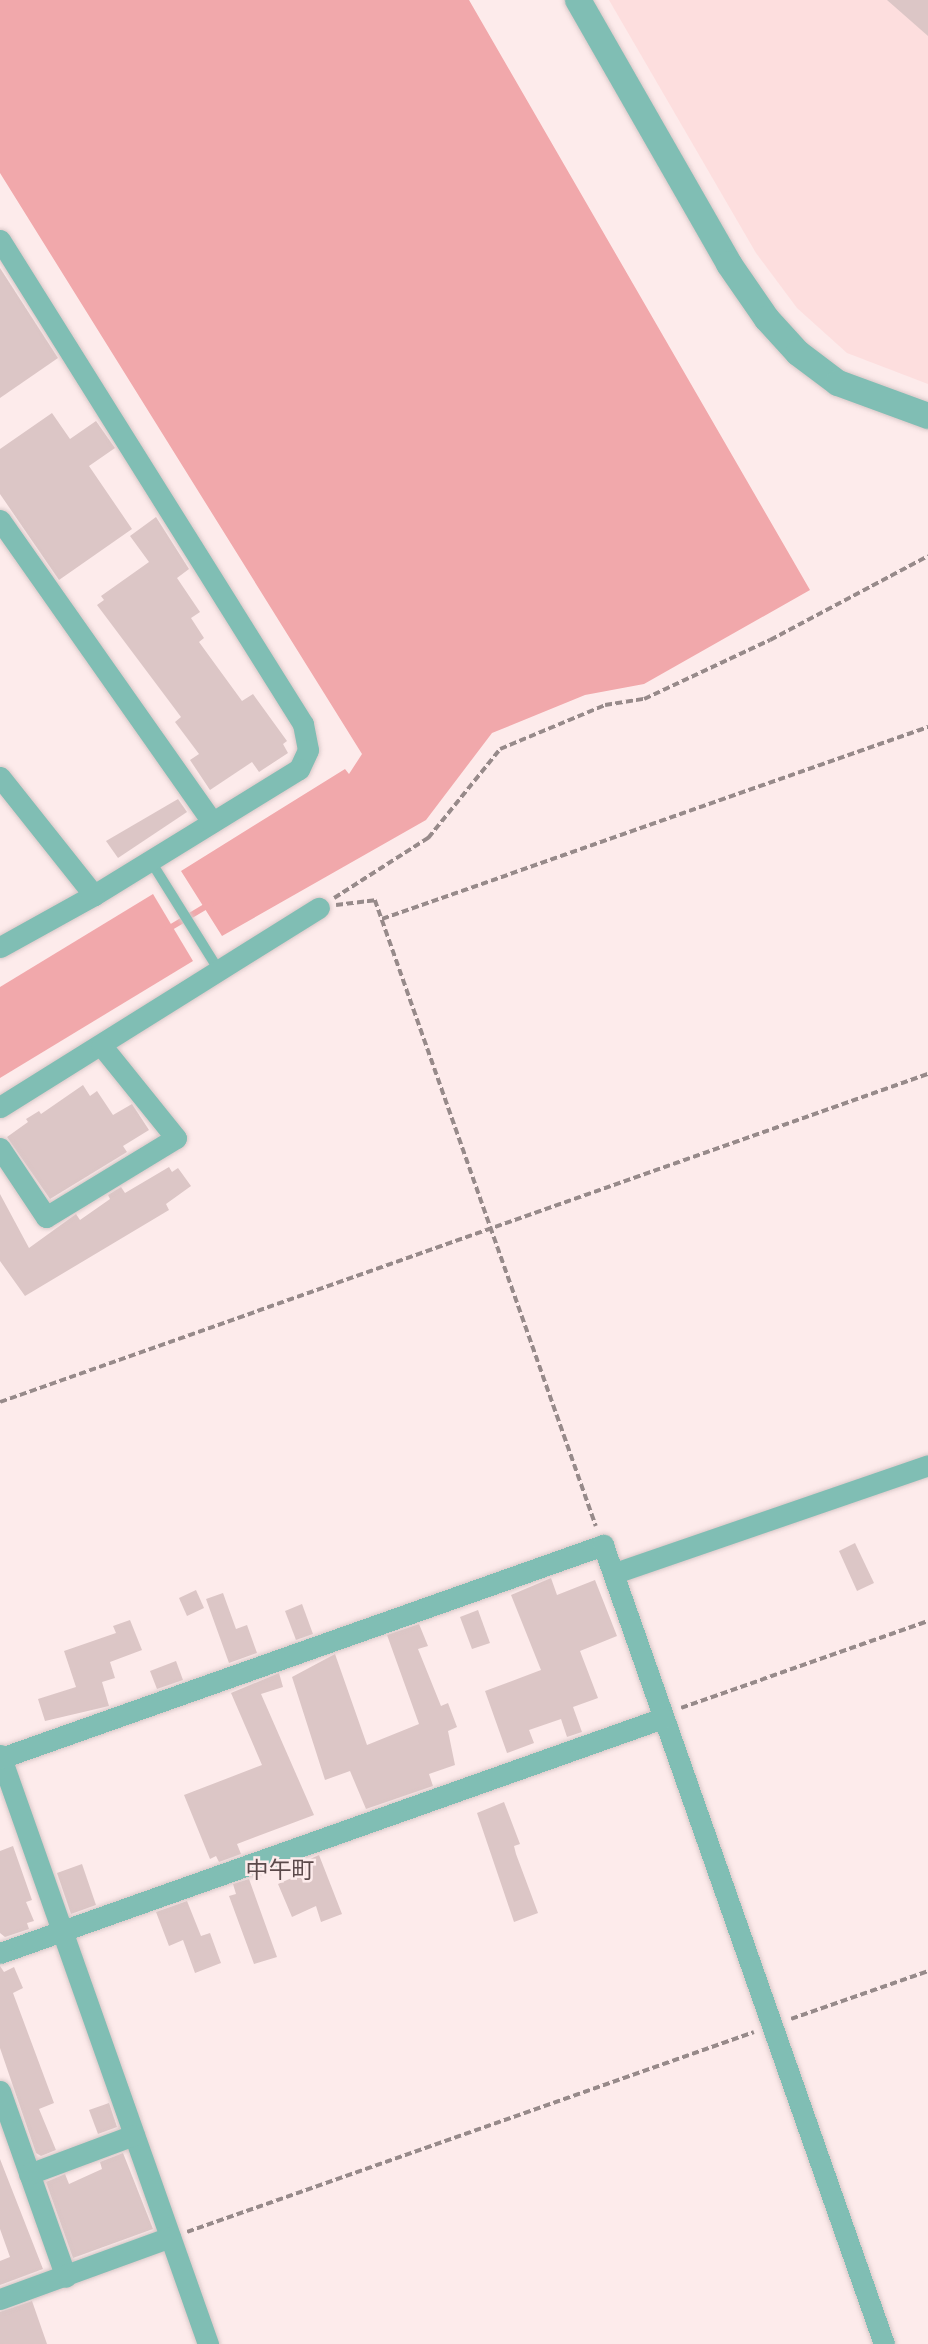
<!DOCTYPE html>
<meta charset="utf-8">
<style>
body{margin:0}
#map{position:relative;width:928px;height:2344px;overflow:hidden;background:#fdebeb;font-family:"Open Sans","Noto Sans JP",sans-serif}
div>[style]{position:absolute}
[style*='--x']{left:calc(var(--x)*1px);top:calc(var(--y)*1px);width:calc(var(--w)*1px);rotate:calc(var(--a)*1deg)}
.built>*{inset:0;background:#fddede}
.water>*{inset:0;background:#f1a8ab}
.stream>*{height:6px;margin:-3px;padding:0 3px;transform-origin:3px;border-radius:3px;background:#f1a8ab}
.building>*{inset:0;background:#dcc6c6}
.path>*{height:3.5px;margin-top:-1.75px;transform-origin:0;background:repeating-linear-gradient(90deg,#978a8a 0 7px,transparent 0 10.5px)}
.roads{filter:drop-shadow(0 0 2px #d8c7c7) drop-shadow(0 0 2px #d8c7c7)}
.service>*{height:10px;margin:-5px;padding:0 5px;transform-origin:5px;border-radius:5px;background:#80beb4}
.minor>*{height:21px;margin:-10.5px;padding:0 10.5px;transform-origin:10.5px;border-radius:10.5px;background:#80beb4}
.tertiary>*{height:26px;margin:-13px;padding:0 13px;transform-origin:13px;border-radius:13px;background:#80beb4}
span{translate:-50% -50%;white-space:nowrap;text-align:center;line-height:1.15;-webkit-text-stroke:5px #fdebeb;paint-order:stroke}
.quarter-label{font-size:23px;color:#5b494a}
</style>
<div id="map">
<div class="built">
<i style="clip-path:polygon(609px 0,928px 0,928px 384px,847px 353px,797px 308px,756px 253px)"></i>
</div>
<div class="water">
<i style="clip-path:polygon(0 0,469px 0,810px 590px,644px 684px,585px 695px,492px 733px,426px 820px,222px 936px,181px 871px,345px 769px,349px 774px,362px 754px,0 173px)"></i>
<i style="clip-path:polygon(153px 894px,193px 961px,0 1078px,0 987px)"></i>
</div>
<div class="stream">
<i style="--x:168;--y:929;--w:49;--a:-30.8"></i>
</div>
<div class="building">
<i style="clip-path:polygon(887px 0,928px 0,928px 36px)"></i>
<i style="clip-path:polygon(0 268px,58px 358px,0 398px)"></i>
<i style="clip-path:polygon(52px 413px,70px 439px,96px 421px,115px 448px,89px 466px,132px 529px,59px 580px,0 494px,0 449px)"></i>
<i style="clip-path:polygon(156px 517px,189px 569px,177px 578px,200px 612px,191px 618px,204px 638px,199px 642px,242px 701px,253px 694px,287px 741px,283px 744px,288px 753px,259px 772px,252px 762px,210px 790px,190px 760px,199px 754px,175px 722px,181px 717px,97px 605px,104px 600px,101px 596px,149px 562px,130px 536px)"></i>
<i style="clip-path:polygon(178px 799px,187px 812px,118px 858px,106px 841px)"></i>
<i style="clip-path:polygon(83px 1085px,90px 1096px,97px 1091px,113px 1115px,132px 1104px,149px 1130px,123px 1146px,127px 1152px,50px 1199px,7px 1137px,28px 1122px,26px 1119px,39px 1111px,41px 1114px)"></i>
<i style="clip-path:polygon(169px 1167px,172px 1172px,178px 1168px,191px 1186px,166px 1204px,169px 1210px,25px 1296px,0 1261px,0 1194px,29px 1248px,76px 1214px,80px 1220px,110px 1199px,108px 1195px,121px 1187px,125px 1193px)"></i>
<i style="clip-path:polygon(855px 1543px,874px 1583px,857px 1591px,839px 1551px)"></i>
<i style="clip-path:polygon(551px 1578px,557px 1595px,595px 1580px,617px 1636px,580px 1651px,598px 1698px,573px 1707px,582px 1732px,567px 1737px,561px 1719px,529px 1730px,534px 1743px,507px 1753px,485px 1691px,541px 1670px,511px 1595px)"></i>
<i style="clip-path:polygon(196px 1590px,204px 1608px,187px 1616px,179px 1598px)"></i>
<i style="clip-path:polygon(223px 1593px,236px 1629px,247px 1625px,257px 1653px,229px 1663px,206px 1599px)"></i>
<i style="clip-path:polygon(302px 1604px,313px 1634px,296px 1640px,285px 1611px)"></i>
<i style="clip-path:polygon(478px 1610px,490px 1643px,472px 1649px,460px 1617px)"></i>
<i style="clip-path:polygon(130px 1620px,142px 1650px,110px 1662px,115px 1678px,102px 1682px,109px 1706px,45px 1721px,38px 1699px,76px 1687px,64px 1651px,116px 1633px,113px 1626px)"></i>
<i style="clip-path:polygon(419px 1624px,428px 1646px,418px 1649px,441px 1706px,448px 1703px,457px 1727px,448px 1731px,455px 1765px,429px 1774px,433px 1786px,366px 1809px,350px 1771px,325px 1780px,292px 1677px,335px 1654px,367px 1745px,419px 1724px,387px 1635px)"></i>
<i style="clip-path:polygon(176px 1661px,183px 1680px,157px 1689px,150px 1671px)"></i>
<i style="clip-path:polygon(279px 1673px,283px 1687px,261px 1694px,314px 1815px,237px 1844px,241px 1854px,219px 1862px,216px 1856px,210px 1859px,184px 1795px,262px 1765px,231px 1693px)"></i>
<i style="clip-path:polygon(504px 1802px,520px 1844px,514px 1846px,516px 1854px,538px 1913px,514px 1922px,477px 1813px)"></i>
<i style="clip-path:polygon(13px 1846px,32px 1900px,26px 1902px,34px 1921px,27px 1923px,29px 1929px,5px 1937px,0 1933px,0 1851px)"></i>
<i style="clip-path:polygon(319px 1855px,342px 1914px,321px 1922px,316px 1906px,292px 1917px,278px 1884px,303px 1873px,299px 1864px)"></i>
<i style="clip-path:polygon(82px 1864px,96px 1905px,71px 1914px,57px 1873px)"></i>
<i style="clip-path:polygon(249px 1879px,277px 1957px,254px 1964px,229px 1896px,236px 1894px,233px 1884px)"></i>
<i style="clip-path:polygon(187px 1901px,201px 1936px,210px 1933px,221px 1963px,195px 1973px,183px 1940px,169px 1946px,156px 1912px)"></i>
<i style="clip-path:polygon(0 1966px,4px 1972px,14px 1967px,23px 1988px,13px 1993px,54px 2103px,39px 2109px,56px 2150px,41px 2156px,36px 2153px,0 2048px)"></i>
<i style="clip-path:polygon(109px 2103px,117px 2127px,98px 2134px,89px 2110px)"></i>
<i style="clip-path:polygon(123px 2153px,153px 2229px,73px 2258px,46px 2182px,65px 2174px,69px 2184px,102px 2169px,100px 2162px)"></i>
<i style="clip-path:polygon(0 2159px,43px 2269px,0 2285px,0 2261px,10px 2257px,0 2229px)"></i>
<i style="clip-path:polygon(32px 2301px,47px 2344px,0 2344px,0 2312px)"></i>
</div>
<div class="path">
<i style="--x:334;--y:898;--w:112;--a:-32.6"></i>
<i style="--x:428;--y:838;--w:114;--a:-51"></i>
<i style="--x:500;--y:749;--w:114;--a:-22.7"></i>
<i style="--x:605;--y:705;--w:39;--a:-9"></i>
<i style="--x:644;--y:699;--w:139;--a:-25.1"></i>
<i style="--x:770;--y:640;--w:179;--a:-28"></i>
<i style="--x:336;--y:905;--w:39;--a:-7"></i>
<i style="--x:375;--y:900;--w:664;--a:70.56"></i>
<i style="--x:382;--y:919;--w:579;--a:-19.37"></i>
<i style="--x:0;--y:1402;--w:984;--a:-19.47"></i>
<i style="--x:681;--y:1708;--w:262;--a:-19.4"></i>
<i style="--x:791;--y:2019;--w:145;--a:-19.3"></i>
<i style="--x:187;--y:2232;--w:601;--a:-19.43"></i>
</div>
<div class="roads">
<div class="service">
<i style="--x:150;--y:860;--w:128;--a:58"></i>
</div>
<div class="minor">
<i style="--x:0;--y:240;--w:571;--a:57.95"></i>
<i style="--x:303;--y:724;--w:26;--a:79"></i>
<i style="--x:308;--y:750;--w:21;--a:115"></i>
<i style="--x:299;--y:769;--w:241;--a:148.4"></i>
<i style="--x:94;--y:895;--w:107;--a:151"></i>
<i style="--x:0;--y:520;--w:369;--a:54.9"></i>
<i style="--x:0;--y:777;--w:151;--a:51.5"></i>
<i style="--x:0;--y:1107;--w:376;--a:-32"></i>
<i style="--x:0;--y:1148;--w:83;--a:56.3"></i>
<i style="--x:46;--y:1217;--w:152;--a:-31.3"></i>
<i style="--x:176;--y:1138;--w:119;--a:-128.9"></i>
<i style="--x:615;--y:1573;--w:331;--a:-19"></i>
<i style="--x:0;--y:1755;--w:625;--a:70.55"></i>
<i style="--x:1;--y:1758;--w:639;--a:-19.48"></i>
<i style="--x:603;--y:1545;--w:847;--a:70.62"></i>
<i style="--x:0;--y:1953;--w:703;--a:-19.52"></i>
<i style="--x:0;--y:2091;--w:197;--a:70.5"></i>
<i style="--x:29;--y:2174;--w:112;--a:-20.4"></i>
<i style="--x:0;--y:2299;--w:181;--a:-20"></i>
</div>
<div class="tertiary">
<i style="--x:578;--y:0;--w:304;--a:60.2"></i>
<i style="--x:729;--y:264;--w:67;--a:55.4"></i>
<i style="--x:767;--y:319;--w:46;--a:47.6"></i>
<i style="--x:798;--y:353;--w:50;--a:36.9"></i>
<i style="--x:838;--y:383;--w:96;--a:20.1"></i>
</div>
</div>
<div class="quarter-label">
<span style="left:280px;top:1869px">中午町</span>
</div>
</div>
